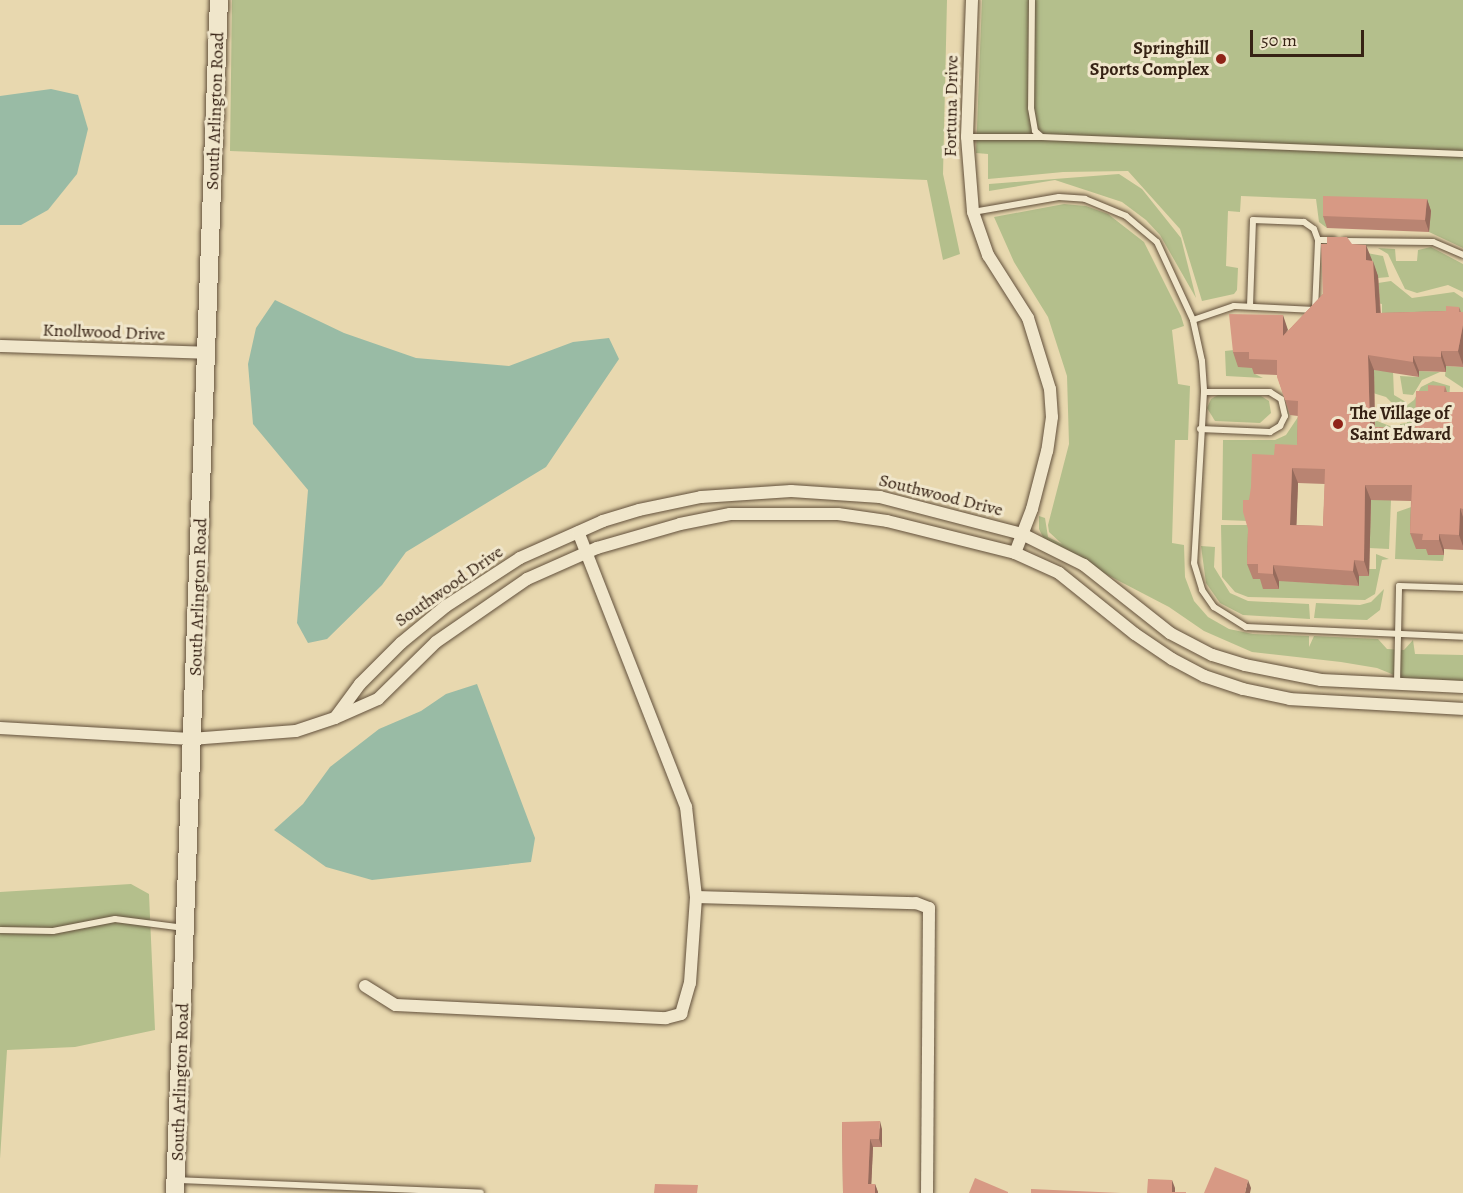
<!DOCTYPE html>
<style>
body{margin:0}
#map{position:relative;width:1463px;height:1193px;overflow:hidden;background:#e8d8af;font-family:Alegreya,serif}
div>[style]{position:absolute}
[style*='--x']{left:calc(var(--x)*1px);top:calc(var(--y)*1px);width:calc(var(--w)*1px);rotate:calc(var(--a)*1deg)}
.green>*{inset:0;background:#b4bf8c}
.water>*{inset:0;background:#99bba5}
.roads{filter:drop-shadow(0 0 2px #62503b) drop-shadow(0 0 2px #62503b)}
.lane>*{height:6px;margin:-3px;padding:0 3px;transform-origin:3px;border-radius:3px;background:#f0e6cb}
.street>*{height:12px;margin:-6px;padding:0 6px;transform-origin:6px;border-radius:6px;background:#f0e6cb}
.secondary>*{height:18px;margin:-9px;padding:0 9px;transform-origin:9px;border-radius:9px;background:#f0e6cb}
.wall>*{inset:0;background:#b98472}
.shaded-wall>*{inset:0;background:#966b5c}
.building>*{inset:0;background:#d79984}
.dots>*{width:16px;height:16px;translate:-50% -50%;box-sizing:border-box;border:3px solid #f0e6cb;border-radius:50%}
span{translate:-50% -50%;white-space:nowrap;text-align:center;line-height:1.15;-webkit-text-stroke:6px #f0e6cb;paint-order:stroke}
.poi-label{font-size:18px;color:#362214;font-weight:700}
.right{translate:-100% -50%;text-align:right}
.left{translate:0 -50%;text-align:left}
.street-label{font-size:18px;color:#362214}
.scale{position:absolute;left:1250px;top:30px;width:114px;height:27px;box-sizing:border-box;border:3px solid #362214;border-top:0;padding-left:8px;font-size:18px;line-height:21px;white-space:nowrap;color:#362214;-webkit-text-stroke:4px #f0e6cb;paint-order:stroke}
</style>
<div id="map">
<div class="green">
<i style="clip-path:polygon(232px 0,947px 0,943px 174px,960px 254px,943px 260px,927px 180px,230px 151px)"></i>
<i style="clip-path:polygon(982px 0,1463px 0,1463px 248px,1429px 232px,1430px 211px,1327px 228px,1319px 222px,1316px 199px,1241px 196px,1240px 212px,1228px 211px,1226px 266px,1238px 268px,1237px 290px,1234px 294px,1202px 301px,1180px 229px,1128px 171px,1063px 172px,988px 179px,988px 154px,976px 153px)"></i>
<i style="clip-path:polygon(1119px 174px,1142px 189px,1181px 238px,1196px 298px,1160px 235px,1146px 220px,1122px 202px,1055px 180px,989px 191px,989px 184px)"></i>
<i style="clip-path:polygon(1064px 204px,1086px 206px,1108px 214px,1144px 242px,1181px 316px,1184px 326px,1172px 330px,1178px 384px,1190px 386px,1188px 440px,1175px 440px,1172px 543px,1184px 545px,1185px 577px,1194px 601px,1208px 617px,1229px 629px,1253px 634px,1309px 636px,1309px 647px,1314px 636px,1378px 639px,1387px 649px,1404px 650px,1413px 640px,1415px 654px,1463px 655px,1463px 686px,1404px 679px,1377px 668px,1341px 662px,1252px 652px,1204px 631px,1169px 607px,1046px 543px,1039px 529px,1039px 516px,1045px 518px,1048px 537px,1062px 544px,1049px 532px,1048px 525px,1069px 444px,1067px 376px,1048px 317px,1014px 262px,994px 217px)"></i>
<i style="clip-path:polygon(1431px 247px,1463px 264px,1463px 292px,1448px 285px,1417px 293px,1405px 289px,1388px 254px,1378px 248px,1395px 249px,1396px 261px,1417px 261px,1418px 250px)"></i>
<i style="clip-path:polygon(1356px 251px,1383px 256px,1389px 277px,1378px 278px)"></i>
<i style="clip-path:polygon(1391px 281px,1412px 298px,1454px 292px,1463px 298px,1463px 322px,1382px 315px,1382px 304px,1377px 303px,1378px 283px)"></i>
<i style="clip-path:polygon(1234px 350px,1255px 368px,1255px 374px,1263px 378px,1226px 376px,1225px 351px)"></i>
<i style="clip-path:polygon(1446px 366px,1463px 367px,1463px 388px,1445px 376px)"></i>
<i style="clip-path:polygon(1374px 370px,1393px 371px,1394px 395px,1406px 402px,1396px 407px,1386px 397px,1373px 393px)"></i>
<i style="clip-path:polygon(1419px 371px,1440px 372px,1422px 380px,1413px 395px,1403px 394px,1400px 376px,1418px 377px)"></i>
<i style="clip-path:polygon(1433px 381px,1450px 386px,1449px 401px,1421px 428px,1372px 442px,1372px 419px,1400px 430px,1400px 424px,1407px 423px,1406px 417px,1400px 417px,1398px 412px,1414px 400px,1421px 387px)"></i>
<i style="clip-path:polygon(1218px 395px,1261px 396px,1269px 401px,1271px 413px,1260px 423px,1215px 421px,1207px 408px,1211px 399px)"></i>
<i style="clip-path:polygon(1298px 417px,1303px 447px,1249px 521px,1222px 520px,1223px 440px,1275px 440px,1286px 435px)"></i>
<i style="clip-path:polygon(1371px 496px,1391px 500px,1389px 549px,1369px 548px)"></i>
<i style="clip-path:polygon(1417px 505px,1428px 549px,1444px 555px,1443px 561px,1395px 559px,1397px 512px)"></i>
<i style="clip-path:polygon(1221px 525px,1249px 525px,1264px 579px,1358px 586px,1359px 576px,1369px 576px,1369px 569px,1376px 569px,1376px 554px,1389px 559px,1382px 560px,1375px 594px,1365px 600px,1248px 597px,1235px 592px,1222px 577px)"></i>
<i style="clip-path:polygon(1201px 546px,1215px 547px,1214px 567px,1230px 593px,1248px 601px,1309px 604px,1310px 619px,1243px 615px,1220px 603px,1206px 583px)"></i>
<i style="clip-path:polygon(1384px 589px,1380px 610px,1367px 620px,1314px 618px,1316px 603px,1360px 605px,1371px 602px)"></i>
<i style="clip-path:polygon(131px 884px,149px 894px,155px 1030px,75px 1047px,7px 1050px,0 1159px,0 892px)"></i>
</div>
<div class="water">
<i style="clip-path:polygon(51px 89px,78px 95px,88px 129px,77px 174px,48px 210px,21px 225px,0 225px,0 96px)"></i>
<i style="clip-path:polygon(275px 300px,344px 333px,416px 358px,509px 366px,573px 342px,609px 338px,619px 359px,546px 467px,406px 552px,382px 585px,327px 639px,308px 643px,297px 623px,308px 490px,253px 424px,248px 364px,256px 328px)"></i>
<i style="clip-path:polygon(477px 684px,535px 838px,531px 862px,372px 880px,326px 867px,274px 830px,303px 804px,330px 767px,379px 729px,421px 711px,446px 694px)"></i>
</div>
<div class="roads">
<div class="lane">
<i style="--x:1032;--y:0;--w:108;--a:90.5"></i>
<i style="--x:1031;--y:108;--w:23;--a:80"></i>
<i style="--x:1035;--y:131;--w:9;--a:41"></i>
<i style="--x:1042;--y:137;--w:421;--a:2.3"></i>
<i style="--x:967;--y:137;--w:74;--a:0"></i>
<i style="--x:973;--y:212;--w:87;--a:-9.9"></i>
<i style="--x:1059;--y:197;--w:26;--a:4"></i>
<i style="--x:1085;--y:199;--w:44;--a:22.5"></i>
<i style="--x:1126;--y:216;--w:40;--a:40"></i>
<i style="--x:1157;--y:242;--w:86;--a:65.2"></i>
<i style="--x:1193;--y:320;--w:42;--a:77.6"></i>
<i style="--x:1202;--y:361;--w:31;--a:86"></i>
<i style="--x:1204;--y:392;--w:171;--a:93.3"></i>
<i style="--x:1194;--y:563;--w:28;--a:73"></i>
<i style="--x:1202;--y:590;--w:21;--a:55"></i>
<i style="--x:1214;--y:607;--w:38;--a:32"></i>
<i style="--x:1246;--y:627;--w:217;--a:2.6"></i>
<i style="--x:1344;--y:241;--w:89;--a:0.6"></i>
<i style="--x:1433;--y:242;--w:33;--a:23"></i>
<i style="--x:1250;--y:306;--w:86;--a:-88"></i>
<i style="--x:1253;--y:220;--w:51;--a:2.2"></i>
<i style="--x:1304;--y:222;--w:12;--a:35"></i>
<i style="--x:1314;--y:229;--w:12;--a:70"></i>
<i style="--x:1193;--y:320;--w:43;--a:-18.9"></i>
<i style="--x:1234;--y:306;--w:81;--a:2.8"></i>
<i style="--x:1315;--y:310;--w:70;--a:-87.5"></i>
<i style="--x:1318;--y:240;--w:16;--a:0"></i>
<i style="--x:1200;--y:429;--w:70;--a:2.5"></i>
<i style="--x:1270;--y:432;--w:12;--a:-31"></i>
<i style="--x:1280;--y:426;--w:11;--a:-63"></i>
<i style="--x:1285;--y:416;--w:17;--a:-103"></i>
<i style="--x:1281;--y:399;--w:13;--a:-148"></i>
<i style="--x:1270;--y:392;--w:66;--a:180"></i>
<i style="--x:1397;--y:684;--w:98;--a:-88.8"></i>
<i style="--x:1399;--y:586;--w:64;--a:1.8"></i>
<i style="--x:0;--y:930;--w:53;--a:1.1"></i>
<i style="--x:53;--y:931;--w:63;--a:-11"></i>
<i style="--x:115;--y:919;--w:70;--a:7.4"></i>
<i style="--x:177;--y:1180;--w:304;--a:2.4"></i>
</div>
<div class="street">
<i style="--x:972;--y:0;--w:137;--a:92.1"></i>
<i style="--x:967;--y:137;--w:75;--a:85.4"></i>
<i style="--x:973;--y:212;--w:46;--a:70.8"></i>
<i style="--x:988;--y:255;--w:75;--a:57.6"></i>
<i style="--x:1028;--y:318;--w:74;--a:72.8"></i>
<i style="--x:1050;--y:389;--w:28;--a:86"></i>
<i style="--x:1052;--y:417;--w:34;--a:98"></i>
<i style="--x:1047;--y:451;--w:60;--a:104.5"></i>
<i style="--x:1032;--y:509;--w:47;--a:111.1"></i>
<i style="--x:0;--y:346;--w:207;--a:1.9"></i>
<i style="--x:1463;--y:687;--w:142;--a:-177.2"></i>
<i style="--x:1321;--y:680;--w:77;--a:-168.8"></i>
<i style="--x:1245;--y:665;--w:34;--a:-163"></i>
<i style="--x:1212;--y:655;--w:47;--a:-152.4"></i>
<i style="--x:1170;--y:633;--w:110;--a:-141.7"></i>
<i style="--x:1084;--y:565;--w:69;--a:-153.4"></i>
<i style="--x:1022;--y:534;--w:147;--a:-165.4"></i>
<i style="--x:880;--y:497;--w:89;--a:-176.1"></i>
<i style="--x:791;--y:491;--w:90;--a:176.2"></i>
<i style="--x:701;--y:497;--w:63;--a:168.2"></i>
<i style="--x:639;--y:510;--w:38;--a:163"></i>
<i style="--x:603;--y:521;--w:91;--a:156"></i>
<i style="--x:520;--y:558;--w:88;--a:147"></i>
<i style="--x:446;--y:606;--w:58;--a:140.6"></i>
<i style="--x:401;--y:643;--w:58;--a:135"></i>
<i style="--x:360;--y:684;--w:42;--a:126.3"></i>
<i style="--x:335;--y:718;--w:47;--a:-23.8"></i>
<i style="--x:378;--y:699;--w:81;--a:-44.5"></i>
<i style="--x:436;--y:642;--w:111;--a:-34.7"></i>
<i style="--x:527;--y:579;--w:77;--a:-23.9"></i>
<i style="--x:597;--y:548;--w:86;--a:-16.1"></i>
<i style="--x:680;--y:524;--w:51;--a:-11.3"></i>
<i style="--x:730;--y:514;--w:108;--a:0"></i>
<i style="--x:838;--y:514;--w:49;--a:8.1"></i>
<i style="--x:887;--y:521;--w:132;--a:14"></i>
<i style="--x:1015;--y:553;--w:48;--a:24.4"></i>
<i style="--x:1059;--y:573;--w:97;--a:38.8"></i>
<i style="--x:1135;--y:634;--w:45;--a:34"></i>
<i style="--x:1172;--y:659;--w:36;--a:28"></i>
<i style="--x:1204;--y:676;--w:41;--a:18.4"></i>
<i style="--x:1243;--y:689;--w:48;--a:12"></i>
<i style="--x:1290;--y:699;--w:173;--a:3.3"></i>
<i style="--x:0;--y:728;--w:191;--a:3.3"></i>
<i style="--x:191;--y:739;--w:105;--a:-4.4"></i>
<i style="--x:296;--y:731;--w:41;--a:-18.4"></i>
<i style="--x:696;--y:897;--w:220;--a:1.6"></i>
<i style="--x:916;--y:903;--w:14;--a:21"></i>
<i style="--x:929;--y:908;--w:285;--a:90.4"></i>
<i style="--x:365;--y:986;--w:36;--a:32"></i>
<i style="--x:396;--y:1005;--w:270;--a:2.8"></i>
<i style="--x:666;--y:1018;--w:16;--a:-15"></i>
<i style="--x:681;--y:1014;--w:32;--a:-74"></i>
<i style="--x:690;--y:983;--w:86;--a:-86"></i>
<i style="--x:696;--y:897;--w:91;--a:-96.3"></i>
<i style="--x:686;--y:807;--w:295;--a:-111.4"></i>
</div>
<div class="secondary">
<i style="--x:175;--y:1193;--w:1194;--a:-87.89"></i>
</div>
</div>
<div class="wall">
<i style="clip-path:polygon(1427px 199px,1431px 211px,1429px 232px,1327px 228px,1323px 216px)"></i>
<i style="clip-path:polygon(evenodd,1352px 244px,1372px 261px,1378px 276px,1381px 313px,1446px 311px,1459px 307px,1461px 312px,1463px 312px,1463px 367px,1446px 366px,1446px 372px,1419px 371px,1419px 377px,1374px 370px,1375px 427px,1415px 429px,1428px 391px,1445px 386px,1447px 392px,1463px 392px,1463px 550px,1444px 549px,1444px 555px,1428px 555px,1426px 549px,1416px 549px,1410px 533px,1411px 501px,1371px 500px,1369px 576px,1359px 576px,1359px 586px,1279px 581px,1279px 589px,1263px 589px,1260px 579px,1253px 579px,1247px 564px,1249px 500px,1274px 455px,1297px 445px,1298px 416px,1290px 415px,1277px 375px,1254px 374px,1252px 368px,1238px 367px,1233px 352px,1288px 331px,1323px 294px,1352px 244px,1298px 483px,1325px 484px,1323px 526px,1296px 525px,1298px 483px)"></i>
<i style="clip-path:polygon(842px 1122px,882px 1129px,882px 1147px,873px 1147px,871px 1184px,875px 1184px,878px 1193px,843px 1193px)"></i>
</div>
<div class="shaded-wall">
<i style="clip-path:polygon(1427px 199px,1431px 211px,1429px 232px,1425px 220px)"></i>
<i style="clip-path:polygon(1366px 245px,1372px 260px,1372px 276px,1366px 260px)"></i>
<i style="clip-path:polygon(1373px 261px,1378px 276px,1381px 328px,1376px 313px)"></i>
<i style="clip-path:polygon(1283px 315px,1288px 330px,1283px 336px)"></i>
<i style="clip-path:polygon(1463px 325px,1463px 365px,1458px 351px)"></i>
<i style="clip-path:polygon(1441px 351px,1446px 366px,1446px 372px,1441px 357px)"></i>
<i style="clip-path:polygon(1368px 355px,1374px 370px,1375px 442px,1370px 427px)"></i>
<i style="clip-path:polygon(1413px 356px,1419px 371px,1419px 377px,1413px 362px)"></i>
<i style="clip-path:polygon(1292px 468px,1298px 483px,1296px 540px,1290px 525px)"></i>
<i style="clip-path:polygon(1365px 485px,1371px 500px,1369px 576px,1364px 561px)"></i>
<i style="clip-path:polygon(1460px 508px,1463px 517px,1463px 546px,1459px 535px)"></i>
<i style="clip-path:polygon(1439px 534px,1444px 549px,1444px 555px,1439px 540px)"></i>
<i style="clip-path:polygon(1354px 560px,1359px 576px,1359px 586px,1353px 571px)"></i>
<i style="clip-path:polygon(1273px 565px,1279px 581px,1279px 589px,1273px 574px)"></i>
<i style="clip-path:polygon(880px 1121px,882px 1129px,882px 1147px,879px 1139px)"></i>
<i style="clip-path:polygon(870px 1139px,873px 1147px,871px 1192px,868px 1184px)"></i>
<i style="clip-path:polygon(1172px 1180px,1175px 1188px,1175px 1193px,1172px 1192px)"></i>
<i style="clip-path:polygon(1248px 1180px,1251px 1188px,1250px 1193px,1245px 1193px)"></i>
<i style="clip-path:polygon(875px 1184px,878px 1192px,878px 1193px,875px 1193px)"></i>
</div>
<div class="building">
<i style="clip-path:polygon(1323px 196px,1427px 199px,1425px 220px,1323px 216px)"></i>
<i style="clip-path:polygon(evenodd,1327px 237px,1347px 237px,1352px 244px,1366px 245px,1366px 260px,1373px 261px,1376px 313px,1446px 311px,1446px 306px,1459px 307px,1459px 312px,1463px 312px,1463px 325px,1458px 351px,1441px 351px,1441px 357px,1413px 356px,1413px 362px,1368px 355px,1370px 427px,1415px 429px,1416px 391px,1428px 391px,1428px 385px,1445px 386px,1444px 392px,1463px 392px,1463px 509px,1460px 508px,1459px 535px,1439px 534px,1439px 540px,1422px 540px,1423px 534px,1410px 533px,1412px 485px,1365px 485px,1364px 561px,1354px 560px,1353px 571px,1273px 565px,1273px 574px,1258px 573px,1258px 564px,1247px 564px,1248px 529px,1243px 512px,1243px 500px,1249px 500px,1251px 487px,1252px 454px,1274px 455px,1275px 444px,1297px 445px,1298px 401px,1285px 400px,1277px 377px,1277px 360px,1249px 359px,1249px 352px,1233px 352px,1229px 314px,1283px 315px,1283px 336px,1323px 294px,1321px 244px,1327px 244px,1327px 237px,1292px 468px,1325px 469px,1323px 526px,1290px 525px,1292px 468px)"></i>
<i style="clip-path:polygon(880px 1121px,879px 1139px,870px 1139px,868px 1184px,875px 1184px,875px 1193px,843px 1193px,842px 1122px)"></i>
<i style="clip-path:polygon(1215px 1167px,1248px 1180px,1245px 1193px,1204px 1193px)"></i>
<i style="clip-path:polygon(975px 1178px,1008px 1192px,1008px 1193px,969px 1193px)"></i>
<i style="clip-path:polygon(1148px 1179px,1172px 1180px,1172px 1192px,1186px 1192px,1186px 1193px,1147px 1193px)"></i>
<i style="clip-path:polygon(655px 1184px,698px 1185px,697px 1193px,654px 1193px)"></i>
<i style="clip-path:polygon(1031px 1189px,1121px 1193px,1031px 1193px)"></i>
</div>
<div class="dots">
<i style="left:1221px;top:59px;background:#8f2418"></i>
<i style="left:1338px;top:424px;background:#8f2418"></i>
</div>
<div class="poi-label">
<span class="right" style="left:1209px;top:59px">Springhill<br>Sports Complex</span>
<span class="left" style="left:1350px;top:424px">The Village of<br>Saint Edward</span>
</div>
<div class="street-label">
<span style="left:951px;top:106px;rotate:-89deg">Fortuna Drive</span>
<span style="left:215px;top:111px;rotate:-88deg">South Arlington Road</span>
<span style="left:104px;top:332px;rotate:2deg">Knollwood Drive</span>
<span style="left:941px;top:495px;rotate:14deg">Southwood Drive</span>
<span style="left:449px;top:586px;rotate:-35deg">Southwood Drive</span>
<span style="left:198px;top:597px;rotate:-88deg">South Arlington Road</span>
<span style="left:180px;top:1082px;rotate:-88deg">South Arlington Road</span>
</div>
<div class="scale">50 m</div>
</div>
